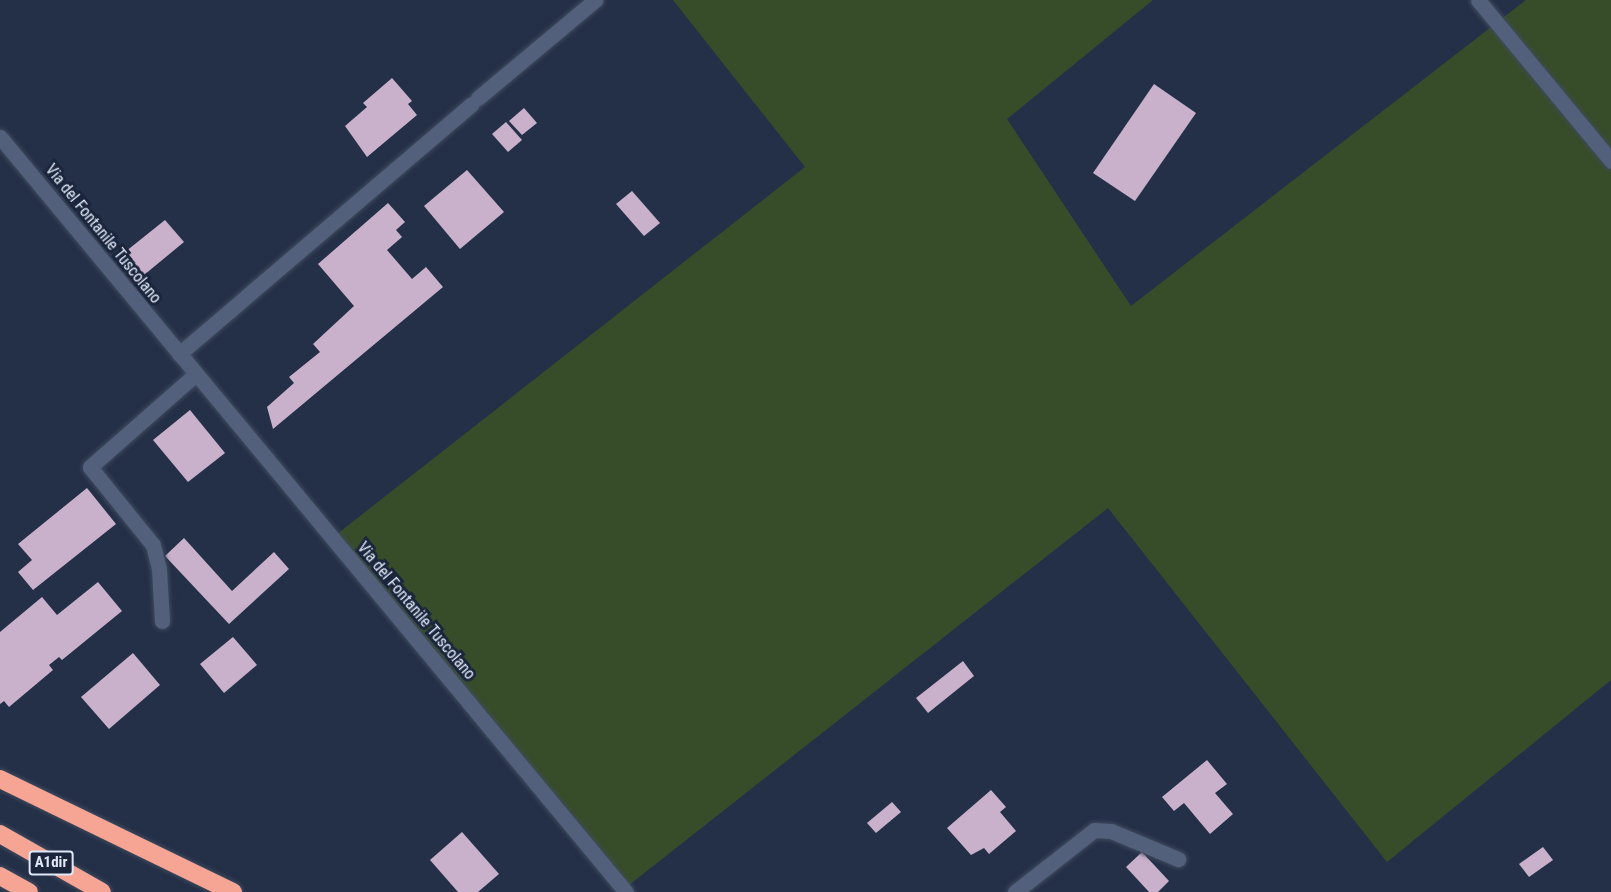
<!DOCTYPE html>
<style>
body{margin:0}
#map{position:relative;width:1611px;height:892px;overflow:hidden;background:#243048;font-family:"Roboto Condensed",sans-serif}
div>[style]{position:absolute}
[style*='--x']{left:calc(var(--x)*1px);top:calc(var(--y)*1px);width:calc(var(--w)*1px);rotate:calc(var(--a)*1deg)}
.green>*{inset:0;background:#374d29}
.building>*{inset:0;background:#cab1cb}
.roads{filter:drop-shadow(0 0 2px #404a5d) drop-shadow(0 0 2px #404a5d)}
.minor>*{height:15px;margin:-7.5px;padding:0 7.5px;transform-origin:7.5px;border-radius:7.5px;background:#53607b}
.highway>*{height:18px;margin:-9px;padding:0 9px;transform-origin:9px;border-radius:9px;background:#f6a595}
span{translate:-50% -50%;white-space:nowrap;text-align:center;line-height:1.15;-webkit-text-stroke:6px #1b263d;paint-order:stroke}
.shield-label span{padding:2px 4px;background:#1b263d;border:2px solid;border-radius:4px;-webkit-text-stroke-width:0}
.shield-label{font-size:15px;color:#e0e8f7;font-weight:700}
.street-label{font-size:16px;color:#e0e8f7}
</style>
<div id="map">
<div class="green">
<i style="clip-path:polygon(673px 0,1153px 0,1007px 119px,1131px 306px,1526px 0,1611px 0,1611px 680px,1387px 862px,1108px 508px,624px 889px,332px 538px,805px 167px)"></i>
</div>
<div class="building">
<i style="clip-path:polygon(392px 78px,412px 101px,408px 104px,417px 115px,367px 157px,345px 126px,367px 107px,363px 103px)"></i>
<i style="clip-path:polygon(1154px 84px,1196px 113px,1135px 201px,1093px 173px)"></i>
<i style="clip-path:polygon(524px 108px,537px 123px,522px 135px,509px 121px)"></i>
<i style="clip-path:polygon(506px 122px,522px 140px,508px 152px,492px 134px)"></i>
<i style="clip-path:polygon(467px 170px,504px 212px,460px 249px,424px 206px)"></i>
<i style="clip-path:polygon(632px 191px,660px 223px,644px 236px,616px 204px)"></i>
<i style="clip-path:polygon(388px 203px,405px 222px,396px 230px,402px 237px,387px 250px,412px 279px,426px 267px,443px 287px,273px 429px,267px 407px,294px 383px,289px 377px,320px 352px,313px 344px,354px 306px,318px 264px)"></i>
<i style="clip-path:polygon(165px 220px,184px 242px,144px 275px,125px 252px)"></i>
<i style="clip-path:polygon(190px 410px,225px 453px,188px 482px,153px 440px)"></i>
<i style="clip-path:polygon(87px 488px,116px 524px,33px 590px,18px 572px,32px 560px,18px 544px)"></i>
<i style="clip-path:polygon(184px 538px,232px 591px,274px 552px,289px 569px,229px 624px,165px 556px)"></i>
<i style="clip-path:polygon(98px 582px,122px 611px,62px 660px,59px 657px,49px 665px,53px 670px,9px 707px,4px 701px,0 704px,0 632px,42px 597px,57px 615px)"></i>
<i style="clip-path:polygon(233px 637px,257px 665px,224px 693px,200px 664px)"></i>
<i style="clip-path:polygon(133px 653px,160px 685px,109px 729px,81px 697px)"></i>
<i style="clip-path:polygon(963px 661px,974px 676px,928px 713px,916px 698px)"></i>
<i style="clip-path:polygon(1207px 760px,1227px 784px,1215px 793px,1233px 814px,1210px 834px,1184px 803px,1174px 811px,1162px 797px)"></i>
<i style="clip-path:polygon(991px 790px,1006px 807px,1000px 812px,1016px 831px,989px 854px,984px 848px,971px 855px,947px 828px)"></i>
<i style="clip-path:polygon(892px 802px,901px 812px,876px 833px,867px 823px)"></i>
<i style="clip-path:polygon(462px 832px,499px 874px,478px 892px,458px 892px,430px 860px)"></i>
<i style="clip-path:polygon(1543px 847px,1553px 860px,1529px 877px,1519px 864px)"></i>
<i style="clip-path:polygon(1142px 852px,1169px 881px,1158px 892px,1149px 892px,1126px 867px)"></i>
</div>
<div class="roads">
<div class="minor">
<i style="--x:1478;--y:0;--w:209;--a:50.4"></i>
<i style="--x:478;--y:98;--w:153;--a:-39.9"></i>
<i style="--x:0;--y:137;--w:981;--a:50.34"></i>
<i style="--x:179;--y:354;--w:385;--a:-40.5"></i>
<i style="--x:162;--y:621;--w:52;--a:-93.3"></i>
<i style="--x:159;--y:569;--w:25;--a:-104"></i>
<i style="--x:153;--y:545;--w:100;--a:-128.9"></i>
<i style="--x:90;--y:467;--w:141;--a:-41.3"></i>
<i style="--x:1015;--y:892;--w:100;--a:-38.1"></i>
<i style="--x:1094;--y:830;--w:17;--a:3"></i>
<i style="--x:1111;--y:831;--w:73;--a:22.7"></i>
</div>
<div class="highway">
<i style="--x:0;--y:779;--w:259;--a:25.9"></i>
<i style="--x:0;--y:834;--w:117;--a:29.6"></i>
<i style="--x:0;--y:876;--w:33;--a:29"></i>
</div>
</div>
<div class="shield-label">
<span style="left:51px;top:863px">A1dir</span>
</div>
<div class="street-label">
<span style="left:103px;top:234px;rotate:51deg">Via del Fontanile Tuscolano</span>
<span style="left:416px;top:611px;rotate:50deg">Via del Fontanile Tuscolano</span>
</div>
</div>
